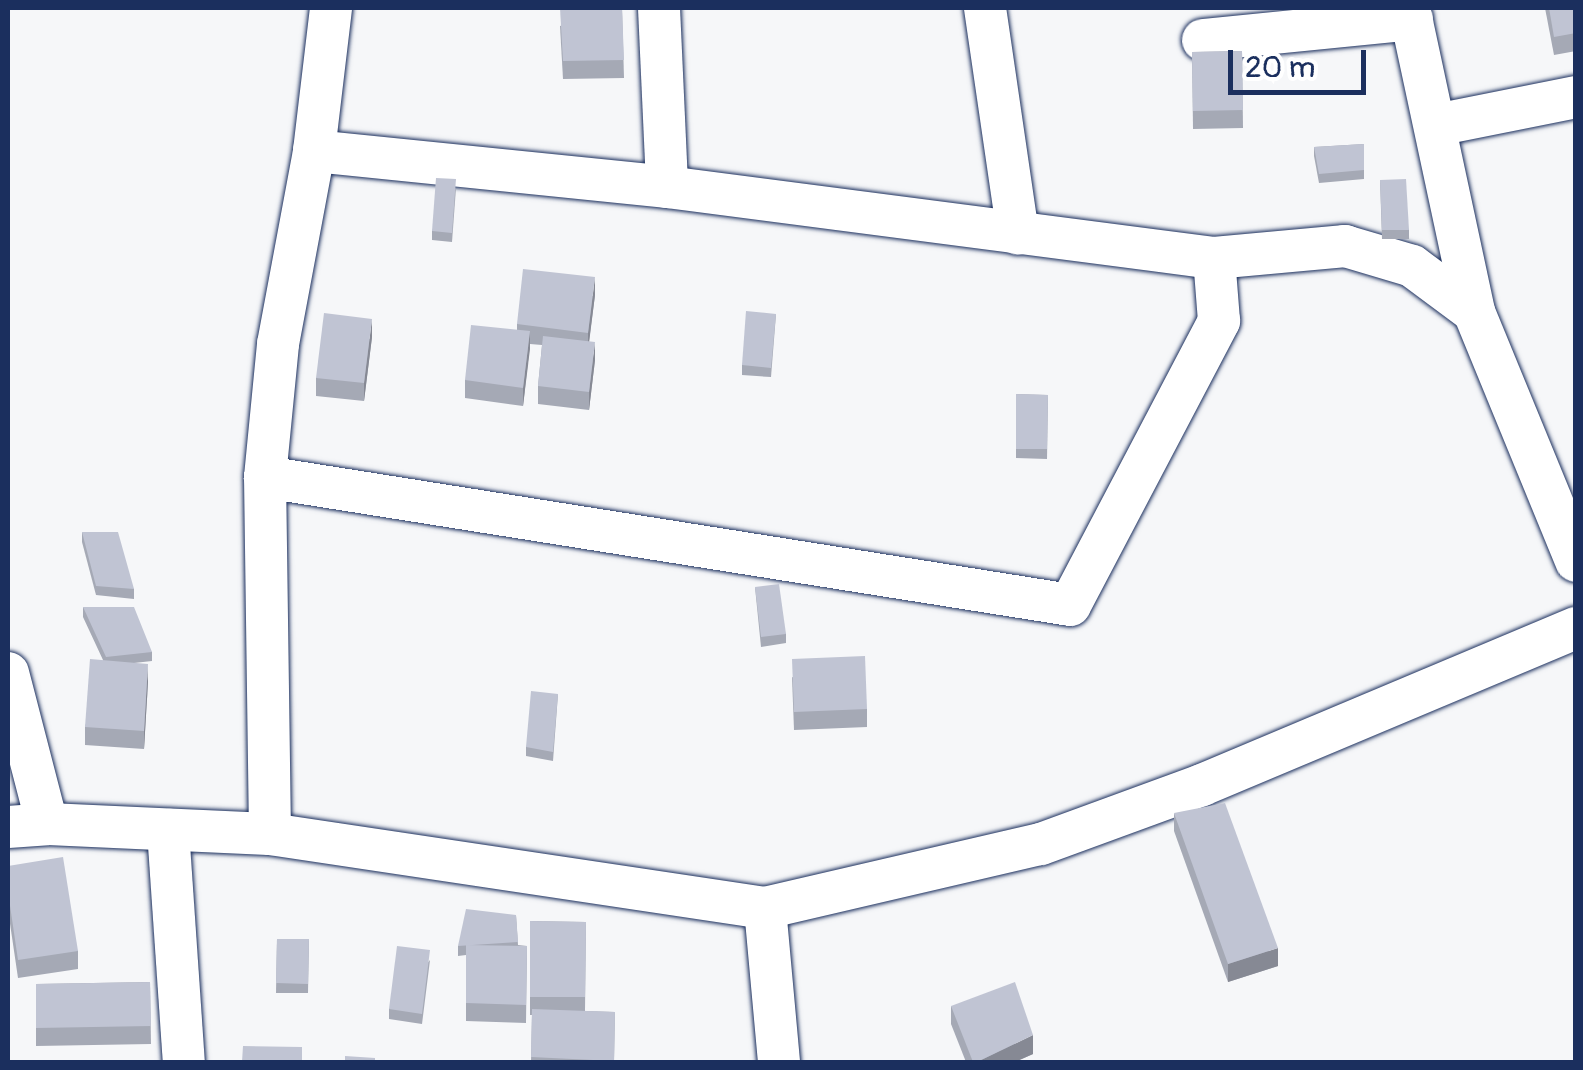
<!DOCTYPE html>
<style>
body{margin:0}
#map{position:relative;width:1583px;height:1070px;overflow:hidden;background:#f6f7f9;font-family:Pangolin,sans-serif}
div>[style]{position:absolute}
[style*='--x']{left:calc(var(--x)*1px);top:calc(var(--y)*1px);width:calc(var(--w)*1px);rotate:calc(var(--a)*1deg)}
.roads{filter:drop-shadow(0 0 2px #1b2f5e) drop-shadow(0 0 2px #1b2f5e)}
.minor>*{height:42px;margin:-21px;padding:0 21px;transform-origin:21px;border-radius:21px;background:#fff}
.wall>*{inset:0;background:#a5a9b5}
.shaded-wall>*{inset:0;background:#868994}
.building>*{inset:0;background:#c0c4d3}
span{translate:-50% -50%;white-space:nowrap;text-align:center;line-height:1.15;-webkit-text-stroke:8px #fff;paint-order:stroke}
.frame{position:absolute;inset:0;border:10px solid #1b2f5e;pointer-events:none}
.scale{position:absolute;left:1228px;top:50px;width:138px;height:45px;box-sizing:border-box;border:5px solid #1b2f5e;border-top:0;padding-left:12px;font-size:30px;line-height:35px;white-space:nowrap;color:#1b2f5e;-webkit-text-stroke:8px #fff;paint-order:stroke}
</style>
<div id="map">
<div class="roads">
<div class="minor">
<i style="--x:659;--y:8;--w:179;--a:87.4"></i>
<i style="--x:985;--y:8;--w:228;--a:81.7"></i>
<i style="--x:1409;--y:8;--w:311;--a:77.9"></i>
<i style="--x:1474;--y:312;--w:269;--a:67.7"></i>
<i style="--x:1203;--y:40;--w:210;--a:-5.7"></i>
<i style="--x:1436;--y:125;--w:143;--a:-11.3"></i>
<i style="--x:314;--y:151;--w:355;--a:5.8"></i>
<i style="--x:667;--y:187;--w:552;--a:7.4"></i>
<i style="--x:1214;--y:258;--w:132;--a:-5.2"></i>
<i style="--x:1345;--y:246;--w:70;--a:16.6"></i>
<i style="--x:1412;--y:266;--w:77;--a:36.6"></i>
<i style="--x:265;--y:477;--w:815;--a:9.03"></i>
<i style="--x:1070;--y:605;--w:321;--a:-62.3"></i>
<i style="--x:1219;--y:321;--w:63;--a:-94.5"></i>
<i style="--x:8;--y:673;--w:156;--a:75.5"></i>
<i style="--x:8;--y:827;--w:39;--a:-4"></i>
<i style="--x:47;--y:824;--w:223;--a:2.6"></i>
<i style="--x:270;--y:834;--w:501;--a:8.5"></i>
<i style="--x:765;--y:908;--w:283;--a:-13.1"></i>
<i style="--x:1041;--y:844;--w:171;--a:-20.1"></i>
<i style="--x:1202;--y:785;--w:406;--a:-22.8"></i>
<i style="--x:168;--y:830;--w:233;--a:86.1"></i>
<i style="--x:270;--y:834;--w:357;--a:-90.8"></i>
<i style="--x:265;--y:477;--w:134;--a:-84.4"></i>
<i style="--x:278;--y:344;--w:196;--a:-79.4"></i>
<i style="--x:314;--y:151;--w:144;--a:-83.2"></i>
<i style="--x:765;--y:908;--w:155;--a:84.8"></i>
</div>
</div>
<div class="wall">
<i style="clip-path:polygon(622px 8px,624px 78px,563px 79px,560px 26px)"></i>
<i style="clip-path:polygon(1545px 8px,1576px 8px,1576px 51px,1554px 55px)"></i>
<i style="clip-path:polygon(1242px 51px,1243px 128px,1193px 129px,1192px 52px)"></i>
<i style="clip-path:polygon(1364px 144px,1364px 179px,1319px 183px,1314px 156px,1314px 147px)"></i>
<i style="clip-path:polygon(1380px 180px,1409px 230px,1409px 239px,1382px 239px)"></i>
<i style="clip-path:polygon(456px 188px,452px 242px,432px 240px,432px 231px)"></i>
<i style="clip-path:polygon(595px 295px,589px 341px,595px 360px,589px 410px,538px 404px,538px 386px,542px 345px,530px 344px,523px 406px,465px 398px,465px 380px,517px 330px,517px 324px)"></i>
<i style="clip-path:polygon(776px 314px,771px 377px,742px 375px,742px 365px)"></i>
<i style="clip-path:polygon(372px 337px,364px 401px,316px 396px,316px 378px)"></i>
<i style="clip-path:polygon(1016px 394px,1048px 395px,1047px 459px,1016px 458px)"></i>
<i style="clip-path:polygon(82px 532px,134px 589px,134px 599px,96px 595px,82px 542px)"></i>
<i style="clip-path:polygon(755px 587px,786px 634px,786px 643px,761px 647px)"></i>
<i style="clip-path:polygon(83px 607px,152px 652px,152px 661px,134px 663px,148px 682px,144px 749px,85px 745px,85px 727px,103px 660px,83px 617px)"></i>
<i style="clip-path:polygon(792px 677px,867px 709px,867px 727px,794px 730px)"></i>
<i style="clip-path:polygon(558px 694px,553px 761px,526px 756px,526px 747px)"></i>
<i style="clip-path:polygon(1174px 813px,1278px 966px,1228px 982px,1174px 831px)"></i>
<i style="clip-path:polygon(8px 866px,78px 951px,78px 969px,18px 978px,8px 910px)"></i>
<i style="clip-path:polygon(516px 915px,518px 945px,527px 946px,526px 1023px,466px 1021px,466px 955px,458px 956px,458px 946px)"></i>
<i style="clip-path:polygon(530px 921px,586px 922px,585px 1011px,615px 1012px,614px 1062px,531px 1062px,532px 1015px,530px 1015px)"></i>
<i style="clip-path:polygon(277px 939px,309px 939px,308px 993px,276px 993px)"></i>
<i style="clip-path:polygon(430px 960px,422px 1024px,389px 1019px,389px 1009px)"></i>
<i style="clip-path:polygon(150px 982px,151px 1044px,36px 1046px,36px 984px)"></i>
<i style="clip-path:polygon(951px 1006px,1033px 1054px,1015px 1062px,966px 1062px,951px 1024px)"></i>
</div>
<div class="shaded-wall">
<i style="clip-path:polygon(595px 277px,595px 295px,588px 351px,588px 333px)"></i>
<i style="clip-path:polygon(372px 319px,372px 337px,364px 401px,364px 383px)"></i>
<i style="clip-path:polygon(530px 331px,530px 349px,523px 406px,523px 388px)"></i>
<i style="clip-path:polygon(595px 342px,595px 360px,589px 410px,589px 392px)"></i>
<i style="clip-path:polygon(148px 664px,148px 682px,144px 749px,144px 731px)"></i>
<i style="clip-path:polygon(1278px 948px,1278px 966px,1228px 982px,1228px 964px)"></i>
<i style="clip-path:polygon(1033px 1035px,1033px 1054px,1015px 1062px,977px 1062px)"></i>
</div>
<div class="building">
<i style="clip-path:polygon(560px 8px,622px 8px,624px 60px,563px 61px)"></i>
<i style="clip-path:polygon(1549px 8px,1576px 8px,1576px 33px,1554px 37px)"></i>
<i style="clip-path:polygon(1242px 51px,1243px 110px,1193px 111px,1192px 52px)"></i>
<i style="clip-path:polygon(1364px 144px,1364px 170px,1319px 174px,1314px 147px)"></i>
<i style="clip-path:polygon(436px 178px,456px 179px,452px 233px,432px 231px)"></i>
<i style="clip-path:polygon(1406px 179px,1409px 230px,1382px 230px,1380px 180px)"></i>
<i style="clip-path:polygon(523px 269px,595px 277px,588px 333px,517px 324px)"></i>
<i style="clip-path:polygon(746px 311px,776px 314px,771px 368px,742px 365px)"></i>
<i style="clip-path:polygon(324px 313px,372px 319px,364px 383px,316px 378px)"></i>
<i style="clip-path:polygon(471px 325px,530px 331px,523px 388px,465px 380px)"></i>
<i style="clip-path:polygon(543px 336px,595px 342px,589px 392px,538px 386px)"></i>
<i style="clip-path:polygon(1016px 394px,1048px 395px,1047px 449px,1016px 449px)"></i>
<i style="clip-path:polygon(82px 532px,118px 532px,134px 589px,96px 586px)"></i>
<i style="clip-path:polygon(779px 584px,786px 634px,761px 637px,755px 587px)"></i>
<i style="clip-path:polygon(83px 607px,134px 607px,152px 652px,106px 657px)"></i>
<i style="clip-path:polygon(865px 656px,867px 709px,794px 712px,792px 659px)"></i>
<i style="clip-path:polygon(90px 659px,148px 664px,144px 731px,85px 727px)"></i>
<i style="clip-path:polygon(531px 691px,558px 694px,553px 752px,526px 747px)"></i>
<i style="clip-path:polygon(1225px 803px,1278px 948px,1228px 964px,1174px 813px)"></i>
<i style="clip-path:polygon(63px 857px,78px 951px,18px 960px,8px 892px,8px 866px)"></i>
<i style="clip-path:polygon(466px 909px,516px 915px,518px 942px,458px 946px)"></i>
<i style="clip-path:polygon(530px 921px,586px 922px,585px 997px,530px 997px)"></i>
<i style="clip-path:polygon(277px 939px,309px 939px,308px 984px,276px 983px)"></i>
<i style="clip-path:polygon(466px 945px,527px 946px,526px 1005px,466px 1003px)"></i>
<i style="clip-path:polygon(397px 946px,430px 950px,422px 1014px,389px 1009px)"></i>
<i style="clip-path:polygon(150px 982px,151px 1026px,36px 1028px,36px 984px)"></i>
<i style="clip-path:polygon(1015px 982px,1033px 1035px,977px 1062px,973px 1062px,951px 1006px)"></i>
<i style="clip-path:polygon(532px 1009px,615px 1012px,614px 1061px,531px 1057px)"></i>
<i style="clip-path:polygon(243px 1046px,302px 1047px,302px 1062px,242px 1062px)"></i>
<i style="clip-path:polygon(345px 1056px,375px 1058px,375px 1062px,345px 1062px)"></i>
</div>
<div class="frame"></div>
<div class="scale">20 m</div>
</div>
